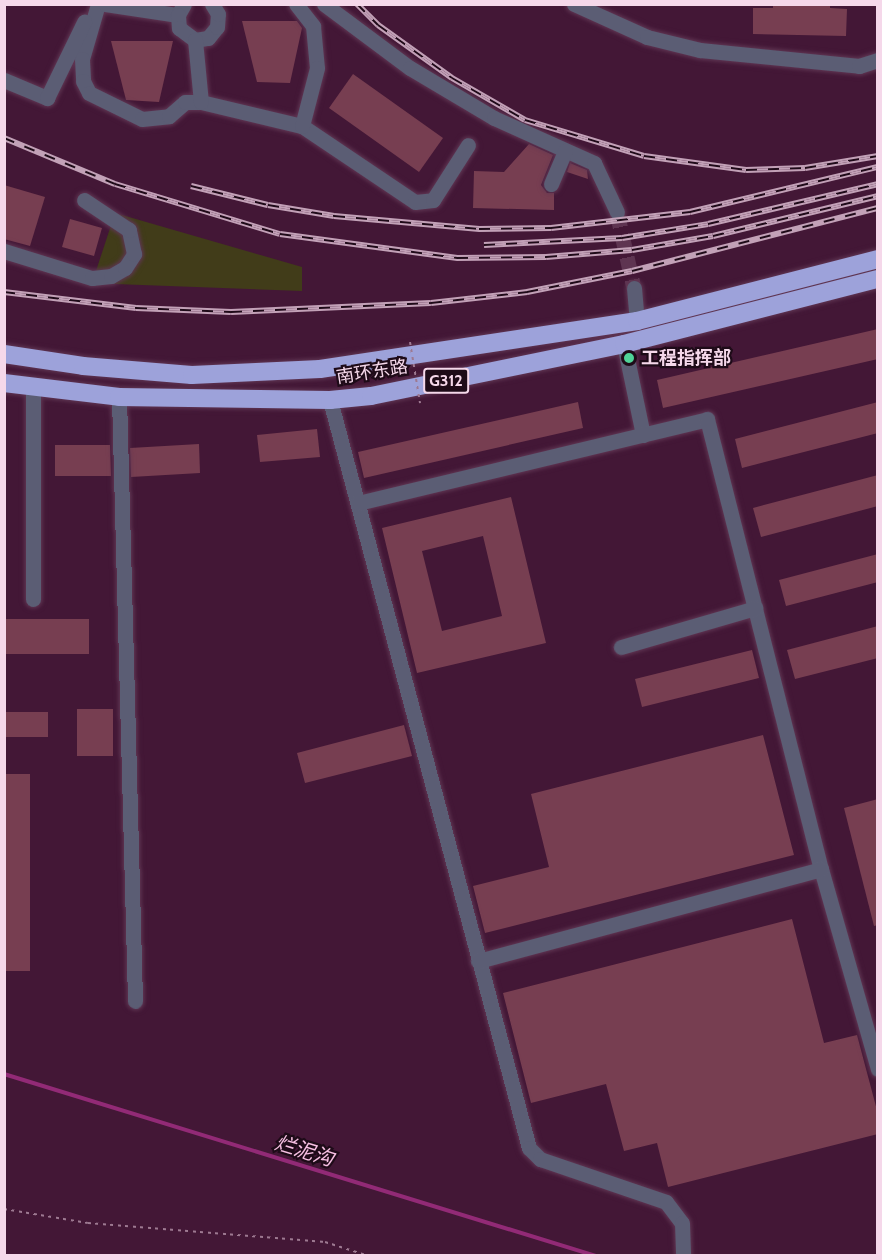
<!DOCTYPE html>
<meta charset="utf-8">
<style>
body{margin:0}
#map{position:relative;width:882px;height:1260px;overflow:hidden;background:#431736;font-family:Cabin,"Noto Sans SC",sans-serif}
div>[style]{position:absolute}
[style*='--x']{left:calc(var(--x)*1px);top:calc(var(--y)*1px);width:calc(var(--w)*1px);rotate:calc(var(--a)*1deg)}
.green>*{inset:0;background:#413c19}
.stream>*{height:4px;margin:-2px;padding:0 2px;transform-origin:2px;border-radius:2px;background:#922a76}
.building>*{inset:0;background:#773e51}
.minor-tunnel>*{height:15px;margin-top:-7.5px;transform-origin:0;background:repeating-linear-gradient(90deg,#5e3451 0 15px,transparent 0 23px)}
.path>*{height:2px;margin-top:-1px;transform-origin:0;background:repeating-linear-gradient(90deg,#9d7991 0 3px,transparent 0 7.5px)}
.roads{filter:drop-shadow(0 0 2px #5f3653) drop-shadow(0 0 2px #5f3653)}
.minor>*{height:15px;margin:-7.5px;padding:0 7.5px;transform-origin:7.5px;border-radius:7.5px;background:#5b5d74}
.highway>*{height:18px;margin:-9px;padding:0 9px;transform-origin:9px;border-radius:9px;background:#9da2da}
.rail>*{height:6px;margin-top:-3px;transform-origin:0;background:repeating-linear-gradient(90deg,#1e0b18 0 11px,#c2a1b7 0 22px);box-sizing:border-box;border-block:2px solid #c2a1b7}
.path-bridge>*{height:2px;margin-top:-1px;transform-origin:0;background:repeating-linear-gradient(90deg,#9d7991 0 3px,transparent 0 7.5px)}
.dots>*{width:16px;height:16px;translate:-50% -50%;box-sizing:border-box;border:3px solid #1e0b18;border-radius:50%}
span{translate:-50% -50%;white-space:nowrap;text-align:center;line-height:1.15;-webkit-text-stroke:4.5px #1e0b18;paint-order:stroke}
.shield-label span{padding:2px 4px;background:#1e0b18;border:2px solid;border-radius:4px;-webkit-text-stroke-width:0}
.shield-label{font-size:16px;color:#f5d8ea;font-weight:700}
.poi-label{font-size:18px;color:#f5d8ea;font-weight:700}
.left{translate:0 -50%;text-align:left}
.street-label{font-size:18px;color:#f5d8ea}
.water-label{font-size:20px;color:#f7c0e3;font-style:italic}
.frame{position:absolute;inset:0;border:6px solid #f5d8ea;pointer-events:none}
</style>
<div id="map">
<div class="green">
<i style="clip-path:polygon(115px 213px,302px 267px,302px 291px,115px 284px,94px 277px)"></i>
</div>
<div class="stream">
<i style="--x:4;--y:1074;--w:619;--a:17.09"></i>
</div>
<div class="building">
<i style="clip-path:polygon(773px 4px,830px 4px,830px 8px,847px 9px,846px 36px,753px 34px,753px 8px,773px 8px)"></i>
<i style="clip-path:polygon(242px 21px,297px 21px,302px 28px,290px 83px,257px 82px)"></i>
<i style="clip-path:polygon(111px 41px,173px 41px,159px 102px,126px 100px)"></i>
<i style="clip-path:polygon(353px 74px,443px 138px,419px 172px,329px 108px)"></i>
<i style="clip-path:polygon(529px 144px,553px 155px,541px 185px,547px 193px,554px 193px,554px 210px,473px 208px,474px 171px,504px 172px)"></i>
<i style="clip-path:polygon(570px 163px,587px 170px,588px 179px,567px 172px)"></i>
<i style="clip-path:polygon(4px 185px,45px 197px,30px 246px,4px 239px)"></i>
<i style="clip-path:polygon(70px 219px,102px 228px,94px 256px,62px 247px)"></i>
<i style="clip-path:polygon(878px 329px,878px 359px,663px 408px,657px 380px)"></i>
<i style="clip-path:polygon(578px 402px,583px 428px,364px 478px,358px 452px)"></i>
<i style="clip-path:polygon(878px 402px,878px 433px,742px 468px,735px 439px)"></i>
<i style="clip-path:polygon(317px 429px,320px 457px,260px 462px,257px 435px)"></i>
<i style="clip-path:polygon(199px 444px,200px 473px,131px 477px,130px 448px)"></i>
<i style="clip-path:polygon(55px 445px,110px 445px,111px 476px,55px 476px)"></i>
<i style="clip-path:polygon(878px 475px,878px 506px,761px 537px,753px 508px)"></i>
<i style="clip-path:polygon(evenodd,511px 497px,546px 643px,417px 673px,382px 528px,511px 497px,483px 536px,502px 616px,442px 631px,422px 551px,483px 536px)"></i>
<i style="clip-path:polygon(878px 554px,878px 582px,786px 606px,779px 580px)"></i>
<i style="clip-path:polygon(4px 619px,89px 619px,89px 654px,4px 654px)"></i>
<i style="clip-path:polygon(878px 626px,878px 658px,795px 679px,787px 650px)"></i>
<i style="clip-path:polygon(752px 650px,759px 678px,642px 707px,635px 679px)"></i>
<i style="clip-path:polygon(77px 709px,113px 709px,113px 756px,77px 756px)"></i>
<i style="clip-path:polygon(4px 712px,48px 712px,48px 737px,4px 737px)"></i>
<i style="clip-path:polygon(404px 725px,412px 756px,305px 783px,297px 753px)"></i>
<i style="clip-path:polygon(763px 735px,794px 855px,485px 933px,473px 886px,549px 867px,531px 794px)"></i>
<i style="clip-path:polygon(4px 774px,30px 774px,30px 971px,4px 971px)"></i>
<i style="clip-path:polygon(878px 799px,878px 925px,874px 926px,844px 808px)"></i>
<i style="clip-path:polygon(792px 919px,824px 1043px,857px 1035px,878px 1114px,878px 1134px,668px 1187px,657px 1143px,624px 1151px,606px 1084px,531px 1103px,503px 993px)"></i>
</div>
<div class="minor-tunnel">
<i style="--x:617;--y:212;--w:78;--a:77.4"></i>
</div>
<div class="path">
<i style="--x:4;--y:1209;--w:85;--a:9.5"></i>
<i style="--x:88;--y:1223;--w:238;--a:4.6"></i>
<i style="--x:325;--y:1242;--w:46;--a:17.7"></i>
</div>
<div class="roads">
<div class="minor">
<i style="--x:98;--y:4;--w:57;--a:106.2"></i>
<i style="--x:82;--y:59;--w:22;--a:87"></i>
<i style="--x:83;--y:81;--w:13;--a:63"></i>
<i style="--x:89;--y:93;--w:59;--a:26.1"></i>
<i style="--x:142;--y:119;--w:27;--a:-6"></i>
<i style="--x:169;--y:116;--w:21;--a:-41"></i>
<i style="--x:185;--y:102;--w:16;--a:0"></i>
<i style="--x:201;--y:102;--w:104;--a:13.4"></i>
<i style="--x:302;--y:126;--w:136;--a:33.9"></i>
<i style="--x:415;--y:202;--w:18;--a:-6"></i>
<i style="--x:433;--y:200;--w:65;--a:-57.5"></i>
<i style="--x:105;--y:4;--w:74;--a:8.6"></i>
<i style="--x:184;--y:4;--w:13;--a:119"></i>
<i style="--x:178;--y:15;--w:13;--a:86"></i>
<i style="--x:179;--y:28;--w:20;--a:37"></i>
<i style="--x:195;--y:40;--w:13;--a:-9"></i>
<i style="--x:208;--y:38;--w:14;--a:-51"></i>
<i style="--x:217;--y:27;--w:13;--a:-86"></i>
<i style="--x:218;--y:14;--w:12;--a:-121"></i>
<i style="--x:296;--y:4;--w:28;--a:52"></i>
<i style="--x:313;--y:26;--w:42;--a:84.6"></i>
<i style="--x:317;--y:68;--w:60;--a:104.5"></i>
<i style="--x:324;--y:4;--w:107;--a:36.7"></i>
<i style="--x:410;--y:68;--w:98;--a:30.8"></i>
<i style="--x:494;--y:118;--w:110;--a:24.2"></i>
<i style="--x:594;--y:163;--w:54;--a:64.9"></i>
<i style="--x:574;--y:4;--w:80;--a:24.3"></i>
<i style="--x:647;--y:37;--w:55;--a:13.8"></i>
<i style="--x:700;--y:50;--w:160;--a:5.7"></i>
<i style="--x:859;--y:66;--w:20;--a:-18"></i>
<i style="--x:195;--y:40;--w:62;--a:84.5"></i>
<i style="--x:4;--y:80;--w:47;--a:22.7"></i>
<i style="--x:47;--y:98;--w:85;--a:-64"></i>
<i style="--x:551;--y:184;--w:36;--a:-67"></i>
<i style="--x:4;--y:251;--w:92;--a:17.1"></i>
<i style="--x:92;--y:278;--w:19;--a:-6"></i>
<i style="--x:111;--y:276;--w:16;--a:-30"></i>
<i style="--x:125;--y:268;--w:17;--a:-57"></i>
<i style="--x:134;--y:254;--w:25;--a:-102"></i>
<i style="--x:129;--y:230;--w:54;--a:-146.3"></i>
<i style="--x:634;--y:288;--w:33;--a:85"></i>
<i style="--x:624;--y:344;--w:93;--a:78.2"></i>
<i style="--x:119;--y:397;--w:604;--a:88.48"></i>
<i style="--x:330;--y:400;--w:774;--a:75.1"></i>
<i style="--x:529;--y:1148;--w:16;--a:45"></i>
<i style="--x:540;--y:1159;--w:133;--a:18.8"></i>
<i style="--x:666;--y:1202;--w:26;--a:53"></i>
<i style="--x:682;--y:1223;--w:33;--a:88"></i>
<i style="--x:358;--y:503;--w:359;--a:-13.5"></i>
<i style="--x:707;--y:419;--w:464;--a:75.8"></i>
<i style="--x:821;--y:869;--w:208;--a:74.1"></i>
<i style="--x:33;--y:599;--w:212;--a:-90"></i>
<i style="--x:621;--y:647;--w:140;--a:-16.2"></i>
<i style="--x:478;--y:961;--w:355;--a:-15"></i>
</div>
<div class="highway">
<i style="--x:4;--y:354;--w:80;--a:8.6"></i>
<i style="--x:83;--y:366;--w:109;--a:4.7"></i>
<i style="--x:192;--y:375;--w:128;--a:-2.7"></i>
<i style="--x:320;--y:369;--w:321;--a:-8.6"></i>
<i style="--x:637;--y:321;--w:249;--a:-14.4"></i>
<i style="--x:4;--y:383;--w:116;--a:6.9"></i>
<i style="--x:119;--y:397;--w:211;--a:0.8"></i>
<i style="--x:330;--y:400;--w:41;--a:-5.6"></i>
<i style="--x:371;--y:396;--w:258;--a:-11.6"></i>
<i style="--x:624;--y:344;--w:262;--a:-14.4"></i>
</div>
</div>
<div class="rail">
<i style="--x:357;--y:4;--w:30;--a:45"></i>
<i style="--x:378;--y:25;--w:91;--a:35.6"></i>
<i style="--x:452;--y:78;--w:84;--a:29.9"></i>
<i style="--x:525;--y:120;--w:124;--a:16.8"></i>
<i style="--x:644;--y:156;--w:103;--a:7.8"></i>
<i style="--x:746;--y:170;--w:59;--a:-1.9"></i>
<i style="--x:805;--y:168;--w:74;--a:-9.3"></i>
<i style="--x:4;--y:138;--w:120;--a:22.5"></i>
<i style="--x:115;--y:184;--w:172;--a:16.9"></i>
<i style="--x:280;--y:234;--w:179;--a:7.7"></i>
<i style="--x:457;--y:258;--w:89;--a:-0.6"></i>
<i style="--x:546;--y:257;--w:86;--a:-4.7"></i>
<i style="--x:632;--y:250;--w:82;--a:-9.8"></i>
<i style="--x:713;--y:236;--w:170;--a:-13.6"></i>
<i style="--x:191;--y:186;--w:79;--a:13.9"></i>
<i style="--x:268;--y:205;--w:67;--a:9.5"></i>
<i style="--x:334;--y:216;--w:146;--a:5.1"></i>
<i style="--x:479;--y:229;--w:72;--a:-0.8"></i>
<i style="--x:551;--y:228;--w:140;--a:-6.6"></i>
<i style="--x:690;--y:212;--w:193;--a:-13.5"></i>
<i style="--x:484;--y:245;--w:138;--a:-2.9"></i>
<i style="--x:622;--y:238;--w:87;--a:-9.2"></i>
<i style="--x:708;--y:224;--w:175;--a:-13.2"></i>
<i style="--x:4;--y:292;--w:133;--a:6.9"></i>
<i style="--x:136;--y:308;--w:95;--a:2.4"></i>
<i style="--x:231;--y:312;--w:200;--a:-2.6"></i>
<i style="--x:431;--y:303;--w:97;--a:-6.5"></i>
<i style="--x:527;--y:292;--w:107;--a:-11.3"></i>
<i style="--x:632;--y:271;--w:254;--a:-14.4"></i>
</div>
<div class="path-bridge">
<i style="--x:410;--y:342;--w:62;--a:80.7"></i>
</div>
<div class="dots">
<i style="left:629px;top:358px;background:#50d398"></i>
</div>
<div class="shield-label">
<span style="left:446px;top:381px">G312</span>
</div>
<div class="poi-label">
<span class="left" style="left:641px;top:358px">工程指挥部</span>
</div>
<div class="street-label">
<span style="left:372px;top:372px;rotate:-9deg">南环东路</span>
</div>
<div class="water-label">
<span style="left:304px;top:1151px;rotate:17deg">烂泥沟</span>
</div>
<div class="frame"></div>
</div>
